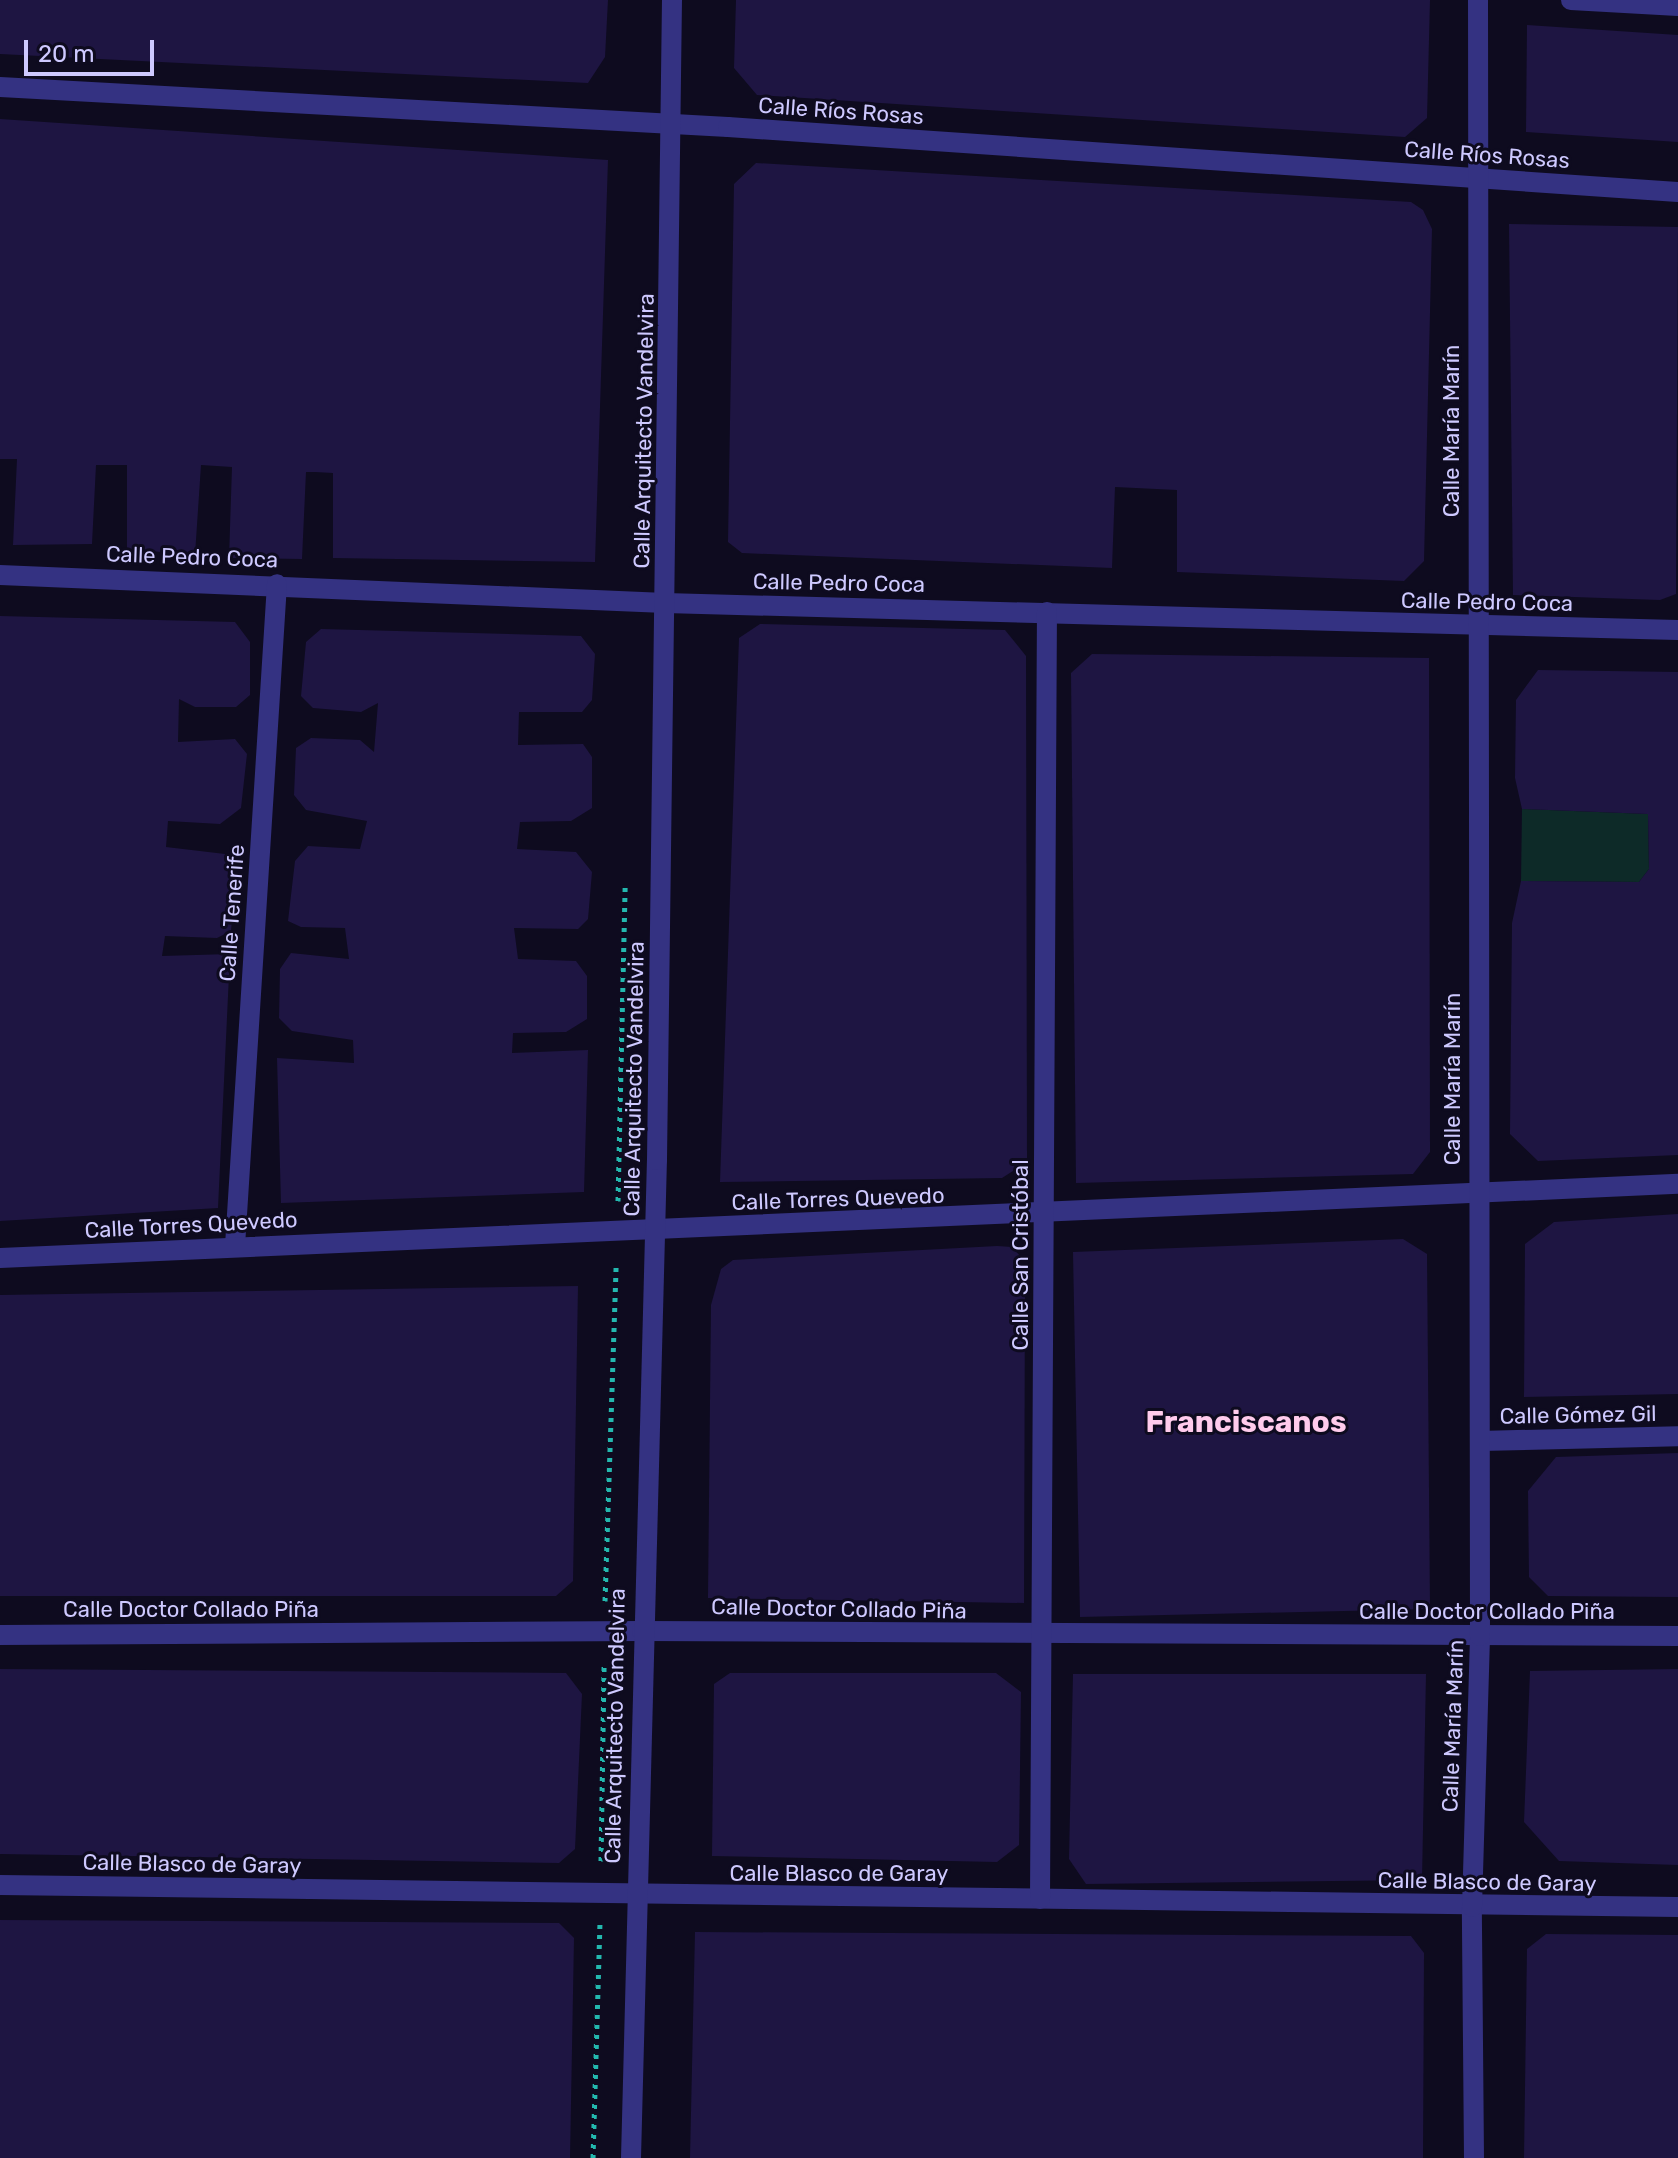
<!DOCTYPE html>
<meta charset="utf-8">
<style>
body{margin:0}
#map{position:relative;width:1678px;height:2158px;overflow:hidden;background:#0e0b1f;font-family:Rubik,sans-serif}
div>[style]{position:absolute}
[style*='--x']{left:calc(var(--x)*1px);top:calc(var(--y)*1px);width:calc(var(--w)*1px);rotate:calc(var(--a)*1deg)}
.green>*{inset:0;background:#0d2a28}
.building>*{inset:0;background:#1e1542}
.path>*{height:5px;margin-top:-2.5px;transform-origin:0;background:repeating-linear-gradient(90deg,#23b8ae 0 4px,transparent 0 10px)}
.pedestrian>*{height:20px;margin:-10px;padding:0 10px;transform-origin:10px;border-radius:10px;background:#343282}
.minor>*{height:20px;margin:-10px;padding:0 10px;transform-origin:10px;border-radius:10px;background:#343282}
span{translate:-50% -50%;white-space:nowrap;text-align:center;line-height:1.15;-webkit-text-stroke:6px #0e0b1f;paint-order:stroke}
.street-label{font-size:22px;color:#cec9ff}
.district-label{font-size:30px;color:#ffcbec;font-weight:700}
.scale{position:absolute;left:24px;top:40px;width:130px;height:36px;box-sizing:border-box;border:4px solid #cec9ff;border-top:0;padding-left:10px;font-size:24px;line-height:28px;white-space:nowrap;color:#cec9ff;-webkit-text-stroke:6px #0e0b1f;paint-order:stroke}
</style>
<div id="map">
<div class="green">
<i style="clip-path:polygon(1522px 809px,1648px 814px,1649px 869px,1639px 882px,1521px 881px)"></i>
</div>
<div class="building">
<i style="clip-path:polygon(0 0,608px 0,605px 57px,588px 83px,0 54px)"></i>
<i style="clip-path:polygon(736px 0,1430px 0,1427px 118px,1405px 137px,757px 95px,734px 68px)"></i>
<i style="clip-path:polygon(1527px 25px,1678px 35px,1678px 142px,1526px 132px)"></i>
<i style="clip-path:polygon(0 119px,608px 160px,595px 562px,333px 558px,333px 473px,315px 472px,306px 472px,302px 559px,229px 558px,232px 467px,201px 465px,195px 555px,127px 549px,127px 465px,96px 465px,92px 544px,13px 545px,17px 459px,0 459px)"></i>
<i style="clip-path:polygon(756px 163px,1411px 202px,1423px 210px,1432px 229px,1424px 561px,1404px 581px,1177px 572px,1177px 490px,1115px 487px,1112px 568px,742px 553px,728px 542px,734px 184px)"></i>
<i style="clip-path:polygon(1509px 224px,1678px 227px,1676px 594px,1660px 600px,1513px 595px)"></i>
<i style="clip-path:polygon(0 616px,235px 622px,250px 642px,250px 695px,236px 707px,195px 707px,179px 699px,178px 742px,235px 739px,247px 754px,241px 808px,220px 824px,168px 821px,166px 847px,225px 854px,236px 874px,231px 931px,217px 938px,165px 936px,162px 956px,230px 954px,218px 1208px,0 1221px)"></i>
<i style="clip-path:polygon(760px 624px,1005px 630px,1026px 656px,1027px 1162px,1002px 1178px,720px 1182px,739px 638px)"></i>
<i style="clip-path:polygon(321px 629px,581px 636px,595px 654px,592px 700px,582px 712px,519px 712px,518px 745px,583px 744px,592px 757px,592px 808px,571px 821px,520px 822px,517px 849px,576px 852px,592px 872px,588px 919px,578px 929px,514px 928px,518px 959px,576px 961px,587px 976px,587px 1019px,566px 1032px,513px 1033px,512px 1053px,588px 1050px,584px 1192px,281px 1203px,277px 1058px,354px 1063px,353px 1040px,292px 1031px,279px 1018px,280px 969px,291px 953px,349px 959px,345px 928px,301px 927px,288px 921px,295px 861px,308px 846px,360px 849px,367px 821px,306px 810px,294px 795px,296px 748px,311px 738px,360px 740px,374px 752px,378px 703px,361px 712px,313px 708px,301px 696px,306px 642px)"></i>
<i style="clip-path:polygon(1092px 654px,1429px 658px,1430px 1152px,1413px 1174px,1076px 1183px,1071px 673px)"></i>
<i style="clip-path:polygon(1538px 670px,1678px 672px,1678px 1155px,1538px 1161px,1510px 1134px,1512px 923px,1521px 881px,1639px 882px,1649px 869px,1648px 814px,1522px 809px,1515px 778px,1516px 700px)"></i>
<i style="clip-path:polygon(1678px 1214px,1678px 1394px,1524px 1397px,1525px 1244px,1554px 1222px)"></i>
<i style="clip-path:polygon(1403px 1239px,1427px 1254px,1430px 1609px,1080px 1617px,1073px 1252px)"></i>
<i style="clip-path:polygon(997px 1246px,1012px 1247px,1021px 1257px,1025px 1275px,1024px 1603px,708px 1598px,711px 1305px,721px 1269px,733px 1260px)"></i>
<i style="clip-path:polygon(578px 1286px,573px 1581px,556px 1596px,0 1596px,0 1295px)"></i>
<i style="clip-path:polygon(1678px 1453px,1678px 1597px,1548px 1596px,1529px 1577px,1528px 1491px,1556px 1457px)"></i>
<i style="clip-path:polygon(0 1669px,566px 1673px,582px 1694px,575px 1849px,559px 1863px,0 1854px)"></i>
<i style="clip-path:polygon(1678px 1669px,1678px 1865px,1559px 1861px,1524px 1822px,1530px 1671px)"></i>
<i style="clip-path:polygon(730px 1673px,996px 1673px,1021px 1692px,1019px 1845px,997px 1862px,712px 1856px,714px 1684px)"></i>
<i style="clip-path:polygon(1073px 1674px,1426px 1674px,1422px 1880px,1086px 1884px,1069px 1859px)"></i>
<i style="clip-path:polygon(0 1920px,559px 1923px,574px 1938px,570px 2158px,0 2158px)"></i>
<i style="clip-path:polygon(695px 1932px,1411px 1936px,1424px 1953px,1423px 2158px,690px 2158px)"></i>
<i style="clip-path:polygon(1546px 1934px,1678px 1935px,1678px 2158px,1524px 2158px,1527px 1949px)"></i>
</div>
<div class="path">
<i style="--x:618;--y:1201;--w:314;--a:-88.7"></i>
<i style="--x:605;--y:1601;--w:338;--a:-88.1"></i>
<i style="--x:601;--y:1861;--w:198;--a:-89.1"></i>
<i style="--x:593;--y:2158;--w:235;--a:-88.3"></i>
</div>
<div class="pedestrian">
<i style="--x:1571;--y:0;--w:107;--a:3.2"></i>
<i style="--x:1480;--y:1441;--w:198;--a:-1.4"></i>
</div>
<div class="minor">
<i style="--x:0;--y:87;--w:729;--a:3.14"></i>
<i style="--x:728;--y:127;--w:952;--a:3.91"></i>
<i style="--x:0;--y:575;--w:666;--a:2.41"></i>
<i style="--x:665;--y:603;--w:1013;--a:1.53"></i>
<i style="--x:235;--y:1246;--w:663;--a:-86.37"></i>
<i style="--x:0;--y:1258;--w:1680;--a:-2.53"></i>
<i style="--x:0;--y:1635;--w:642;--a:-0.36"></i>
<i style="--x:642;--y:1631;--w:1036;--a:0.28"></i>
<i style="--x:0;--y:1885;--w:1678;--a:0.75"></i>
<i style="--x:1040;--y:1899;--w:1287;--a:-89.69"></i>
<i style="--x:631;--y:2158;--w:998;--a:-88.51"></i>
<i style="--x:657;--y:1160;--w:1160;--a:-89.26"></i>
<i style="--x:1474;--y:2158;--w:251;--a:-90.5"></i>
<i style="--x:1472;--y:1907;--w:271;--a:-88.3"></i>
<i style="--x:1480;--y:1636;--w:1636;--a:-90.07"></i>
</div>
<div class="street-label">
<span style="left:841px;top:111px;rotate:4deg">Calle Ríos Rosas</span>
<span style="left:1487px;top:155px;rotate:4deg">Calle Ríos Rosas</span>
<span style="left:644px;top:431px;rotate:-89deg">Calle Arquitecto Vandelvira</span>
<span style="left:1452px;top:431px;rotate:-90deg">Calle María Marín</span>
<span style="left:192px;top:557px;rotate:2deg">Calle Pedro Coca</span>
<span style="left:839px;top:583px;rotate:1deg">Calle Pedro Coca</span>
<span style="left:1487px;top:602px;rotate:1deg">Calle Pedro Coca</span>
<span style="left:232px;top:913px;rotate:-86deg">Calle Tenerife</span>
<span style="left:634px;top:1079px;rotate:-89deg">Calle Arquitecto Vandelvira</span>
<span style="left:1453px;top:1079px;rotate:-90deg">Calle María Marín</span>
<span style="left:838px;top:1199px;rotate:-2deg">Calle Torres Quevedo</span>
<span style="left:191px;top:1225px;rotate:-3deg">Calle Torres Quevedo</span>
<span style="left:1021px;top:1255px;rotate:-90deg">Calle San Cristóbal</span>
<span style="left:1578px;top:1415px;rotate:-1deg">Calle Gómez Gil</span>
<span style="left:839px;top:1609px;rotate:1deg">Calle Doctor Collado Piña</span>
<span style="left:191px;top:1610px">Calle Doctor Collado Piña</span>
<span style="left:1487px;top:1612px">Calle Doctor Collado Piña</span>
<span style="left:615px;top:1726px;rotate:-89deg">Calle Arquitecto Vandelvira</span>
<span style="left:1453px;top:1726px;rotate:-88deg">Calle María Marín</span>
<span style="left:192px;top:1864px;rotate:1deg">Calle Blasco de Garay</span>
<span style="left:839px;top:1874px">Calle Blasco de Garay</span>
<span style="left:1487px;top:1882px;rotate:1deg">Calle Blasco de Garay</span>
</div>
<div class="district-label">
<span style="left:1246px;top:1422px">Franciscanos</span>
</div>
<div class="scale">20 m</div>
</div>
